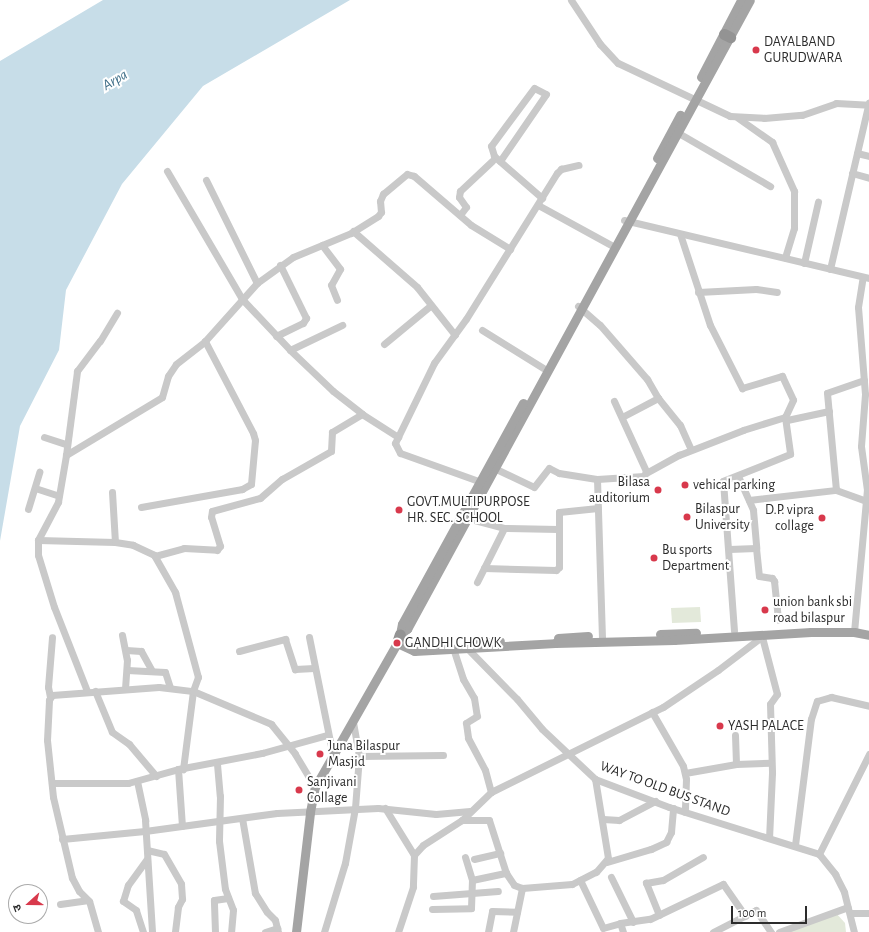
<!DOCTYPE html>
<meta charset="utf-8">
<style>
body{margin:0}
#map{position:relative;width:869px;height:932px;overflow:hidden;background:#fff;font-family:"Alegreya Sans","Noto Sans Devanagari",sans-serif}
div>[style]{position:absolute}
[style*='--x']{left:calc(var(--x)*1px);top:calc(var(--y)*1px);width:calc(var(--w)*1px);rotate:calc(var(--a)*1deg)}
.green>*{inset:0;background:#e3e9da}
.water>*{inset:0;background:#c7dde8}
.minor>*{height:7px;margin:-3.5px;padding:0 3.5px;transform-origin:3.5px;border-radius:3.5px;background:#c9c9c9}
.major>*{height:9px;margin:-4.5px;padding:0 4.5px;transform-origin:4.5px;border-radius:4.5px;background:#a4a4a4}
.highway>*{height:11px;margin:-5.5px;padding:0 5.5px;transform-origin:5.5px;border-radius:5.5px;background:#939393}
.dots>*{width:11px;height:11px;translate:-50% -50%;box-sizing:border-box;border:2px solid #fff;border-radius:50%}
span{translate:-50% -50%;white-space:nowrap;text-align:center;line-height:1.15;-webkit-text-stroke:4px #fff;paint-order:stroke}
.poi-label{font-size:14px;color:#2c2c2c}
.left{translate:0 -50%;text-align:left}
.right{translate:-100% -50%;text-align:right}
.street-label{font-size:14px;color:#2c2c2c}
.water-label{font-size:15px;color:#406f88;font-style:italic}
.north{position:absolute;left:8px;top:884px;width:40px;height:40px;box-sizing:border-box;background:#fff;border:1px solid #ababab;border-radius:50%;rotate:249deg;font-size:11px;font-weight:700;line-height:16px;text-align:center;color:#2c2c2c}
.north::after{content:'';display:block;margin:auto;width:14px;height:18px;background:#d8394c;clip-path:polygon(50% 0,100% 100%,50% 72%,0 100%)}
.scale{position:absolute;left:731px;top:906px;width:76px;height:18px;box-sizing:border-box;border:2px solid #2c2c2c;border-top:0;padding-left:5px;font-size:12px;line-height:14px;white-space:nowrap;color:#2c2c2c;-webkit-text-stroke:3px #fff;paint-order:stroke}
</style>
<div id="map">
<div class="green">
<i style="clip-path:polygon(700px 607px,701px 622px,672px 623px,671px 608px)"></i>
<i style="clip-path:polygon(836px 913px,845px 923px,846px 932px,781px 932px)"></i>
</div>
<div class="water">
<i style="clip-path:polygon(103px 0,350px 0,203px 86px,122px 184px,66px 290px,59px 350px,20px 426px,0 541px,0 61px)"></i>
</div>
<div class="minor">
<i style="--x:571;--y:0;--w:53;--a:56.6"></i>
<i style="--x:600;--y:44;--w:26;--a:47"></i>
<i style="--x:618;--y:63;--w:124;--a:25.3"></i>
<i style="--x:730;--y:116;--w:34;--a:3"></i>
<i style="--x:764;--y:118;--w:38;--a:-5"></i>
<i style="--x:802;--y:115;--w:36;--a:-19"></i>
<i style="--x:836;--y:103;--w:33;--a:3"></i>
<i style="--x:738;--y:118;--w:42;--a:35.2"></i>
<i style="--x:772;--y:142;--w:54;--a:65.8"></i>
<i style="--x:794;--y:191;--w:37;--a:90"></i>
<i style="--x:794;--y:228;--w:31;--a:107"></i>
<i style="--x:675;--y:131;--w:110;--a:30.1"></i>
<i style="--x:857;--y:153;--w:12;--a:14"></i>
<i style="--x:500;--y:161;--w:81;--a:-55.5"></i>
<i style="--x:546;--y:94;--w:13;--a:-153"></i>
<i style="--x:534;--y:88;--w:72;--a:126.6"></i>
<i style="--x:491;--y:146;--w:10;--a:73"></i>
<i style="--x:494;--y:156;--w:64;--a:41.2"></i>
<i style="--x:167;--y:171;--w:148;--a:59.6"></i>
<i style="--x:242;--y:299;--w:70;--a:46.7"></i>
<i style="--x:290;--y:350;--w:59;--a:43.6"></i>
<i style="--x:333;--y:391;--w:37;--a:38"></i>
<i style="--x:362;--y:414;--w:43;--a:32.6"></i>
<i style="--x:852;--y:173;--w:18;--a:16"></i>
<i style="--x:206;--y:180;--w:115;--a:63.7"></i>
<i style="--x:538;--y:205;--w:83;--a:28.7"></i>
<i style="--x:460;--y:215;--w:10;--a:-53"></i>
<i style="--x:466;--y:207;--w:12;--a:-125"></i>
<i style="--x:459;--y:197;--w:6;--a:-81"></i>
<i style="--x:460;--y:191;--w:44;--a:-43.2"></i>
<i style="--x:624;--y:220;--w:252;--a:13.3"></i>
<i style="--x:353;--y:231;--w:85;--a:41.2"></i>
<i style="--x:417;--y:287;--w:61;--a:51.6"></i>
<i style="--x:680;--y:234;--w:96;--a:71.8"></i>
<i style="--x:710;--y:325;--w:71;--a:63.1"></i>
<i style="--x:742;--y:388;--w:42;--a:-16.7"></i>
<i style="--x:782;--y:376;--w:26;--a:65"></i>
<i style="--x:793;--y:400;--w:19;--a:115"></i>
<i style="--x:322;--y:245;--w:30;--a:53"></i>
<i style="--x:340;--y:269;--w:18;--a:119"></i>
<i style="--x:331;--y:285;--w:16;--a:68"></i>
<i style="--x:804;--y:263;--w:63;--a:-77.1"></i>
<i style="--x:830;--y:269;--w:171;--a:-76.9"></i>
<i style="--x:698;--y:292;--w:58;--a:-3"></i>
<i style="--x:756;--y:289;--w:21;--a:8"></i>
<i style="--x:578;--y:306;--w:29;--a:41"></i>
<i style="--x:600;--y:325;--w:72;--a:49"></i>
<i style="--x:647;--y:379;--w:22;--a:60"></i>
<i style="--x:658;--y:398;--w:35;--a:51"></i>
<i style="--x:680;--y:425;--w:27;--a:66"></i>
<i style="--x:482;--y:330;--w:72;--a:31.9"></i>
<i style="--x:276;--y:336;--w:30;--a:-26"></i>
<i style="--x:303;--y:323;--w:6;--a:-59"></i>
<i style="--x:306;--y:318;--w:59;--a:-116.1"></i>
<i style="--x:384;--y:344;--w:60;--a:-39.6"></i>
<i style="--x:290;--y:350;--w:58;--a:-25.7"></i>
<i style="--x:864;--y:380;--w:39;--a:161"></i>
<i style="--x:827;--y:393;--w:97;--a:84.7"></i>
<i style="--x:836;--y:490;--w:35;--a:20"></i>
<i style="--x:622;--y:417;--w:41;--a:-27.8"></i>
<i style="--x:787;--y:420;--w:43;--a:-12.1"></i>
<i style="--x:44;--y:437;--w:23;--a:18"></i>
<i style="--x:66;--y:455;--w:85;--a:-82.5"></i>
<i style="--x:77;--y:371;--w:38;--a:-53"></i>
<i style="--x:100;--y:341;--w:33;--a:-59"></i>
<i style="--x:494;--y:468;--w:44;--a:25.4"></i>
<i style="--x:534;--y:487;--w:24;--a:-52"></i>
<i style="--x:549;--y:468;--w:11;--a:27"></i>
<i style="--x:559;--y:473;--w:38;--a:9"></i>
<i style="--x:597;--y:479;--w:47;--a:-3.7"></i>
<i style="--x:644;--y:476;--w:5;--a:-68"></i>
<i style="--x:646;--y:471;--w:77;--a:-114.6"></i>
<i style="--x:646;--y:473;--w:38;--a:-29"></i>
<i style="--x:679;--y:455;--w:69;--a:-21.3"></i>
<i style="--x:743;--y:430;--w:44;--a:-17.2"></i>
<i style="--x:785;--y:417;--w:37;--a:82"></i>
<i style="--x:790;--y:454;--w:72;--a:158.1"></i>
<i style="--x:723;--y:481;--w:150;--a:85.8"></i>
<i style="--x:738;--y:476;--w:37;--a:66"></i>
<i style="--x:753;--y:510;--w:38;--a:85"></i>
<i style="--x:597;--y:479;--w:162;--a:88.2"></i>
<i style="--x:484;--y:483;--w:89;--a:-160.3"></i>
<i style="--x:400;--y:453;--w:11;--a:-117"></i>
<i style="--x:395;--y:443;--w:89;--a:-64"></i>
<i style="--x:434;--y:363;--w:54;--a:-54"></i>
<i style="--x:466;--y:319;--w:172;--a:-58.1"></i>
<i style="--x:557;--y:173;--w:6;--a:-45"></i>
<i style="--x:561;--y:169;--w:18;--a:-13"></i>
<i style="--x:35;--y:488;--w:25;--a:18"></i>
<i style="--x:112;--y:492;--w:50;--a:86.6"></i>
<i style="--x:749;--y:500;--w:88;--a:-6.6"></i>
<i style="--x:141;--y:507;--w:103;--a:-10.1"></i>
<i style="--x:242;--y:489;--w:10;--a:-29"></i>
<i style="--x:251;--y:484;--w:44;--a:-84.8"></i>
<i style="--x:255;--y:440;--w:7;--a:-106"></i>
<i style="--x:253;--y:433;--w:104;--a:-117.6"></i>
<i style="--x:28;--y:509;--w:39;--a:-73"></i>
<i style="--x:467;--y:518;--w:38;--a:15"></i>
<i style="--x:504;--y:528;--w:54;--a:1.1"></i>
<i style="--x:38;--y:540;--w:77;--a:1.5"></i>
<i style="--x:115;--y:542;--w:18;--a:9"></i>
<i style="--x:133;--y:545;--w:23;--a:25"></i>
<i style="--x:154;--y:555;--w:43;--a:60.4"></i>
<i style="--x:175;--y:592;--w:88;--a:74.9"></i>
<i style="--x:198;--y:677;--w:15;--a:110"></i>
<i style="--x:193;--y:691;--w:79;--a:97.3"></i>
<i style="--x:729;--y:549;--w:27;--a:-2"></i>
<i style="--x:756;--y:548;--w:28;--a:84"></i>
<i style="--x:759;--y:576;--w:13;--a:9"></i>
<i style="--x:772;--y:578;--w:4;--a:56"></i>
<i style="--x:774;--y:581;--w:39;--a:84"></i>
<i style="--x:155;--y:556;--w:30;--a:-15"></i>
<i style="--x:184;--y:548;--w:33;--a:3"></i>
<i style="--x:217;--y:550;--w:5;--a:-53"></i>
<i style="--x:220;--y:546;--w:30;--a:-107"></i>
<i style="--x:211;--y:517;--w:6;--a:-81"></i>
<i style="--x:212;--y:511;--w:50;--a:-15.2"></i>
<i style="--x:260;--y:498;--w:29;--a:-41"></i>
<i style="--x:282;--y:479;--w:56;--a:-29.7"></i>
<i style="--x:331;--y:451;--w:19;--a:-87"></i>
<i style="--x:332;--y:432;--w:35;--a:-31"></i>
<i style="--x:484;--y:568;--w:72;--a:1.6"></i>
<i style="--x:556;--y:570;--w:4;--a:-45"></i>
<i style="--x:559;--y:567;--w:55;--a:-90"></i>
<i style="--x:559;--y:512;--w:39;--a:-6"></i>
<i style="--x:477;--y:582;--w:60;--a:-63.4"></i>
<i style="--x:854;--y:632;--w:143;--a:-84.8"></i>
<i style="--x:867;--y:490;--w:44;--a:-97.8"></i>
<i style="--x:861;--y:446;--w:52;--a:-85.6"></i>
<i style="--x:865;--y:394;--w:87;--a:-94.6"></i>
<i style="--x:858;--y:307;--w:30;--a:-81"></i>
<i style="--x:122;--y:635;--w:25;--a:79"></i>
<i style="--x:127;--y:660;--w:29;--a:94"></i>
<i style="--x:309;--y:637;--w:121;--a:78.6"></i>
<i style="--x:762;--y:637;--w:59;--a:75.3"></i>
<i style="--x:777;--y:694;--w:12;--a:125"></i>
<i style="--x:770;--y:704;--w:69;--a:88.3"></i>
<i style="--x:772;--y:773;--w:65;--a:92.6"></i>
<i style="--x:466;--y:647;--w:73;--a:45.6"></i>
<i style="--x:517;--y:699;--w:39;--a:50"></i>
<i style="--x:542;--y:729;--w:73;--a:43.3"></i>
<i style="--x:595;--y:779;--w:79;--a:20.7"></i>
<i style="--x:669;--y:807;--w:157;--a:17.4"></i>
<i style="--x:819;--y:854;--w:26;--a:51"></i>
<i style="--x:835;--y:874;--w:20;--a:63"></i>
<i style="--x:844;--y:892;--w:41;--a:76"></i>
<i style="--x:453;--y:648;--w:33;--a:72"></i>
<i style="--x:463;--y:679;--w:22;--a:60"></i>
<i style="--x:474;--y:698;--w:18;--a:81"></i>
<i style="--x:477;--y:716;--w:13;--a:148"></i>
<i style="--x:466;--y:723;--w:15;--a:82"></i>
<i style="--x:468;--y:738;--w:36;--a:62"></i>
<i style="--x:485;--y:770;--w:23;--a:75"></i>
<i style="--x:126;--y:650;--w:15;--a:4"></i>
<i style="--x:141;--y:651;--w:21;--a:61"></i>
<i style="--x:239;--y:651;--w:48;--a:-14.6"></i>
<i style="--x:285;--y:639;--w:32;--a:72"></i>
<i style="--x:295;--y:669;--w:19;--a:-3"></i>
<i style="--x:127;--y:670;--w:38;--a:3"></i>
<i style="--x:165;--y:672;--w:16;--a:72"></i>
<i style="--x:87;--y:691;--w:90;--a:-111.4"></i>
<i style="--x:54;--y:607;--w:54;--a:-107.1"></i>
<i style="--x:38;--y:555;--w:15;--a:-90"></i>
<i style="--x:38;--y:540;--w:43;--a:-62.2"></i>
<i style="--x:58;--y:502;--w:48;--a:-80.3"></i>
<i style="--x:66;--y:455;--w:112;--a:-31.1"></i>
<i style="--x:162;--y:397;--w:22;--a:-74"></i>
<i style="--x:168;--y:376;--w:14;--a:-56"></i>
<i style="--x:176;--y:364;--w:37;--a:-38"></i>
<i style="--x:205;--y:341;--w:78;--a:-48.1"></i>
<i style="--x:257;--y:283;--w:44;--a:-35.8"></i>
<i style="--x:293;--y:257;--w:63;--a:-22.5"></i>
<i style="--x:351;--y:233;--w:32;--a:-32"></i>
<i style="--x:378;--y:216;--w:5;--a:-53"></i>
<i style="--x:381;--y:212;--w:11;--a:-95"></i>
<i style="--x:380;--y:201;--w:8;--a:-67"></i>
<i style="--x:383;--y:194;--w:31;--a:-40"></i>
<i style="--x:407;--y:174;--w:7;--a:16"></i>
<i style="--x:414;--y:176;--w:75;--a:40.7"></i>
<i style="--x:471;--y:225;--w:46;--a:31.6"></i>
<i style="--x:95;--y:691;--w:44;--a:67.5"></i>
<i style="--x:112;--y:732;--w:21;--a:35"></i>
<i style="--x:129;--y:744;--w:42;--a:49.8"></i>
<i style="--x:50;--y:697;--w:10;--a:-101"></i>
<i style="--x:48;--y:687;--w:50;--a:-85.4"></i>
<i style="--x:652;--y:712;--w:62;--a:60.1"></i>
<i style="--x:683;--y:766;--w:13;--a:77"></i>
<i style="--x:686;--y:779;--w:33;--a:92"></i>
<i style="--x:735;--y:735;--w:29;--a:88"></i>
<i style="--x:359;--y:756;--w:84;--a:-0.7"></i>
<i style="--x:217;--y:764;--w:32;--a:85"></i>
<i style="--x:220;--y:796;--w:45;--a:91.3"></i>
<i style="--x:219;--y:841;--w:48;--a:82.9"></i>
<i style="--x:225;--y:889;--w:22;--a:69"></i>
<i style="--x:233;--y:910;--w:22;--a:95"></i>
<i style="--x:178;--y:769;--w:57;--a:86"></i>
<i style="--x:685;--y:773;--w:52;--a:-10"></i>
<i style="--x:736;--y:764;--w:35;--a:-2"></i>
<i style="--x:137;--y:781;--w:40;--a:78"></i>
<i style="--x:145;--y:820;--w:112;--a:86.4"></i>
<i style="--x:52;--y:783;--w:76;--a:0"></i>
<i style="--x:128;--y:783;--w:52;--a:-15.6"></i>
<i style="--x:178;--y:769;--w:86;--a:-10.8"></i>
<i style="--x:262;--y:753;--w:67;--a:-15.5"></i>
<i style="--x:385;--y:808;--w:55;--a:58.3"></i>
<i style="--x:414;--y:855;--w:32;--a:92"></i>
<i style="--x:413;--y:887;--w:47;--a:108.4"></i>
<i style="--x:242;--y:818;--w:76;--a:80.2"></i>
<i style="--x:255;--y:893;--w:22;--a:58"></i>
<i style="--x:267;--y:912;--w:11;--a:45"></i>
<i style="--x:275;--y:920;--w:12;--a:76"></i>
<i style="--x:603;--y:819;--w:16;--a:4"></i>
<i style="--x:619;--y:820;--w:41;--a:-27.8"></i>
<i style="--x:462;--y:820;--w:27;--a:0"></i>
<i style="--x:489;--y:820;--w:56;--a:72.2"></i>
<i style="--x:506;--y:873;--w:14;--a:56"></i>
<i style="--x:514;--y:885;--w:9;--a:21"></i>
<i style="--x:522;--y:888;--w:50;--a:-4.6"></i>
<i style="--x:572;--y:884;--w:27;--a:-27"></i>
<i style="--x:596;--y:872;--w:18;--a:-49"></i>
<i style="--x:608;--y:858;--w:80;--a:-99.3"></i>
<i style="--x:62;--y:839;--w:83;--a:-5.5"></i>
<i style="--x:145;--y:831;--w:133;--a:-7.8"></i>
<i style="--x:277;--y:813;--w:101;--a:-2.8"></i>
<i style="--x:378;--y:808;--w:58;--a:5.9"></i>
<i style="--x:436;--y:814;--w:34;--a:-5"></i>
<i style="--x:795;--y:845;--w:127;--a:-82.8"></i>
<i style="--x:811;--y:719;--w:19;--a:-72"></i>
<i style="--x:817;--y:701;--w:15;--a:-16"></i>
<i style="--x:831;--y:697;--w:39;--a:13"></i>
<i style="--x:147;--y:850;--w:17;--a:13"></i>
<i style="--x:164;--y:854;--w:34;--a:60"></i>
<i style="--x:181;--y:884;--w:15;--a:86"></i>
<i style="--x:182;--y:899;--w:9;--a:117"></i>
<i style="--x:178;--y:907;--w:25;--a:97"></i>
<i style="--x:819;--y:854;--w:112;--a:-63.4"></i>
<i style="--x:414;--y:855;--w:13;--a:-48"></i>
<i style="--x:423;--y:845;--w:46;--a:-32.7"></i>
<i style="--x:462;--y:820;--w:40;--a:-44"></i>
<i style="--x:491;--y:792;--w:192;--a:-26.3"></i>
<i style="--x:663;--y:707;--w:66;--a:-33.9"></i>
<i style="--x:718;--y:670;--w:58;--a:-37.3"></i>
<i style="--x:465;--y:857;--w:24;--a:73"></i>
<i style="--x:474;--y:859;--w:27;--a:-13"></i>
<i style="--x:607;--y:862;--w:46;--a:-16.5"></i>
<i style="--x:651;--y:849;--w:17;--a:-25"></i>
<i style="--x:666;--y:842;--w:11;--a:-63"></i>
<i style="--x:671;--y:832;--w:24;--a:-85"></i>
<i style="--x:611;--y:877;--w:50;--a:63.9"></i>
<i style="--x:580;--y:880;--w:53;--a:64.4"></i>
<i style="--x:603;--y:928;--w:18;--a:-16"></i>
<i style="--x:433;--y:896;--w:65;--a:-4.4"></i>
<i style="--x:60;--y:904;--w:27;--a:-8"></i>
<i style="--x:432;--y:909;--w:39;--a:-1"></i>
<i style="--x:471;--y:908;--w:28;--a:-88"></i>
<i style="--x:472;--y:880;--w:35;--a:-12"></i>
<i style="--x:850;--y:913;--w:19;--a:0"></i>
<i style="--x:659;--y:915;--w:35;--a:-112"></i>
<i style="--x:646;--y:883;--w:17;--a:-10"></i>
<i style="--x:663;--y:880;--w:46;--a:-29.9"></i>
<i style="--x:98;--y:932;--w:32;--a:-106"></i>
<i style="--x:89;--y:901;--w:14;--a:-135"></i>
<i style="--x:79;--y:891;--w:15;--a:-118"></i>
<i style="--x:72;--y:878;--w:83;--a:-103.2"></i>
<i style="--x:53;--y:797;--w:57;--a:-96"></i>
<i style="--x:47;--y:740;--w:40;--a:-87.1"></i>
<i style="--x:49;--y:700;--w:6;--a:-59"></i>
<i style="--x:52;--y:695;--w:107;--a:-4.3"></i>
<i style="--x:159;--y:687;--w:34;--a:7"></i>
<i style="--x:193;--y:691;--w:85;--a:22.9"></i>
<i style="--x:271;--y:724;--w:38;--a:51"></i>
<i style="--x:295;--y:754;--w:39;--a:59"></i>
<i style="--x:143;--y:932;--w:23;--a:-108"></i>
<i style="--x:136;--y:910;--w:16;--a:-145"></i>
<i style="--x:123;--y:901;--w:17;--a:-73"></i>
<i style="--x:128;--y:885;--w:32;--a:-54"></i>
<i style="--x:215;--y:932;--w:32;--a:-92"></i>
<i style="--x:214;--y:900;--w:14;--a:-8"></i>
<i style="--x:265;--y:932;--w:13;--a:-18"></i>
<i style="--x:324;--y:932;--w:72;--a:-73.1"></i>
<i style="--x:345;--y:863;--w:56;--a:-79.7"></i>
<i style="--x:355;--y:808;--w:52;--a:-85.6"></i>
<i style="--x:359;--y:756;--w:34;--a:-100"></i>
<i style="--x:488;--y:932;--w:21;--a:-79"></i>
<i style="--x:492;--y:911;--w:25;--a:2"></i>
<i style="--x:513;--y:932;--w:45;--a:-78.4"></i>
<i style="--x:623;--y:932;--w:9;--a:-108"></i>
<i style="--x:620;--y:923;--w:30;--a:-8"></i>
<i style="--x:650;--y:919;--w:81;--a:-25.6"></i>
<i style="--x:723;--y:884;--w:39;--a:55"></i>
<i style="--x:713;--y:932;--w:48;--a:-27.1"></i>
<i style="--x:756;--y:910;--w:27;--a:56"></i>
<i style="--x:779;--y:932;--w:73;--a:-19.9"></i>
</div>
<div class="major">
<i style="--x:701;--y:77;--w:87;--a:-62.5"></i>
<i style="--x:657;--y:158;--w:49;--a:-61.9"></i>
<i style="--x:400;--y:634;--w:9;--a:-36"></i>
<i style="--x:407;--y:629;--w:716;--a:-61.4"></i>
<i style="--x:400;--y:634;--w:10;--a:-79"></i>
<i style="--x:402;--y:624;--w:252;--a:-61.3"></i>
<i style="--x:660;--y:634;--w:36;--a:-2"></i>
<i style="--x:558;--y:638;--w:30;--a:-4"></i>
<i style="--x:471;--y:644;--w:29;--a:-6"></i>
<i style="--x:296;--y:932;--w:121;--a:-83.3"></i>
<i style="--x:310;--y:812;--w:25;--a:-79"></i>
<i style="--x:315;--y:787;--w:166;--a:-60.3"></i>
<i style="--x:397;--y:643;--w:19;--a:25"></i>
<i style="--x:414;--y:651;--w:141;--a:-3.2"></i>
<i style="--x:555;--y:643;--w:119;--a:-1.4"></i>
<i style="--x:674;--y:640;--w:137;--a:-3.3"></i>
<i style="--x:811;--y:632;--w:43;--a:0"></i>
<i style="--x:854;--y:632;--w:15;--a:11"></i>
</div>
<div class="highway">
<i style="--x:724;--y:34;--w:7;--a:27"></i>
<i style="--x:397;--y:643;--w:9;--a:-72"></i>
</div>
<div class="dots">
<i style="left:756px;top:50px;background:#d8394c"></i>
<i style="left:685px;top:485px;background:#d8394c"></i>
<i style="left:658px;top:490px;background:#d8394c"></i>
<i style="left:399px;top:510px;background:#d8394c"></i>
<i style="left:687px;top:517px;background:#d8394c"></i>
<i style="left:822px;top:518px;background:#d8394c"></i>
<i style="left:654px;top:558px;background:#d8394c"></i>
<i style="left:765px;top:610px;background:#d8394c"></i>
<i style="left:397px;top:643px;background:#d8394c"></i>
<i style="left:720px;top:726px;background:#d8394c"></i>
<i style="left:320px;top:754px;background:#d8394c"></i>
<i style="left:299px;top:790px;background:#d8394c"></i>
</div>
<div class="poi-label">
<span class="left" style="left:764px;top:50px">DAYALBAND<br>GURUDWARA</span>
<span class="right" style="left:650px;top:490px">Bilasa<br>auditorium</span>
<span class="left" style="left:693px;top:485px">vehical parking</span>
<span class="left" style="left:407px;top:510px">GOVT.MULTIPURPOSE<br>HR. SEC. SCHOOL</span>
<span class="left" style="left:695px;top:517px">Bilaspur<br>University</span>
<span class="right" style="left:814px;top:518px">D.P. vipra<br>collage</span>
<span class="left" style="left:662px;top:558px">Bu sports<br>Department</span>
<span class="left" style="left:773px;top:610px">union bank sbi<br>road bilaspur</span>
<span class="left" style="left:405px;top:643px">GANDHI CHOWK</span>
<span class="left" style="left:728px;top:726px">YASH PALACE</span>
<span class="left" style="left:328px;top:754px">Juna Bilaspur<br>Masjid</span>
<span class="left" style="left:307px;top:790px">Sanjivani<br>Collage</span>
</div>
<div class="street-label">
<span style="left:665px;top:789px;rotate:20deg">WAY TO OLD BUS STAND</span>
</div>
<div class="water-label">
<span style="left:115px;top:80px;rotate:-31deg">Arpa</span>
</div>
<div class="north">उ</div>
<div class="scale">100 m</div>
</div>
